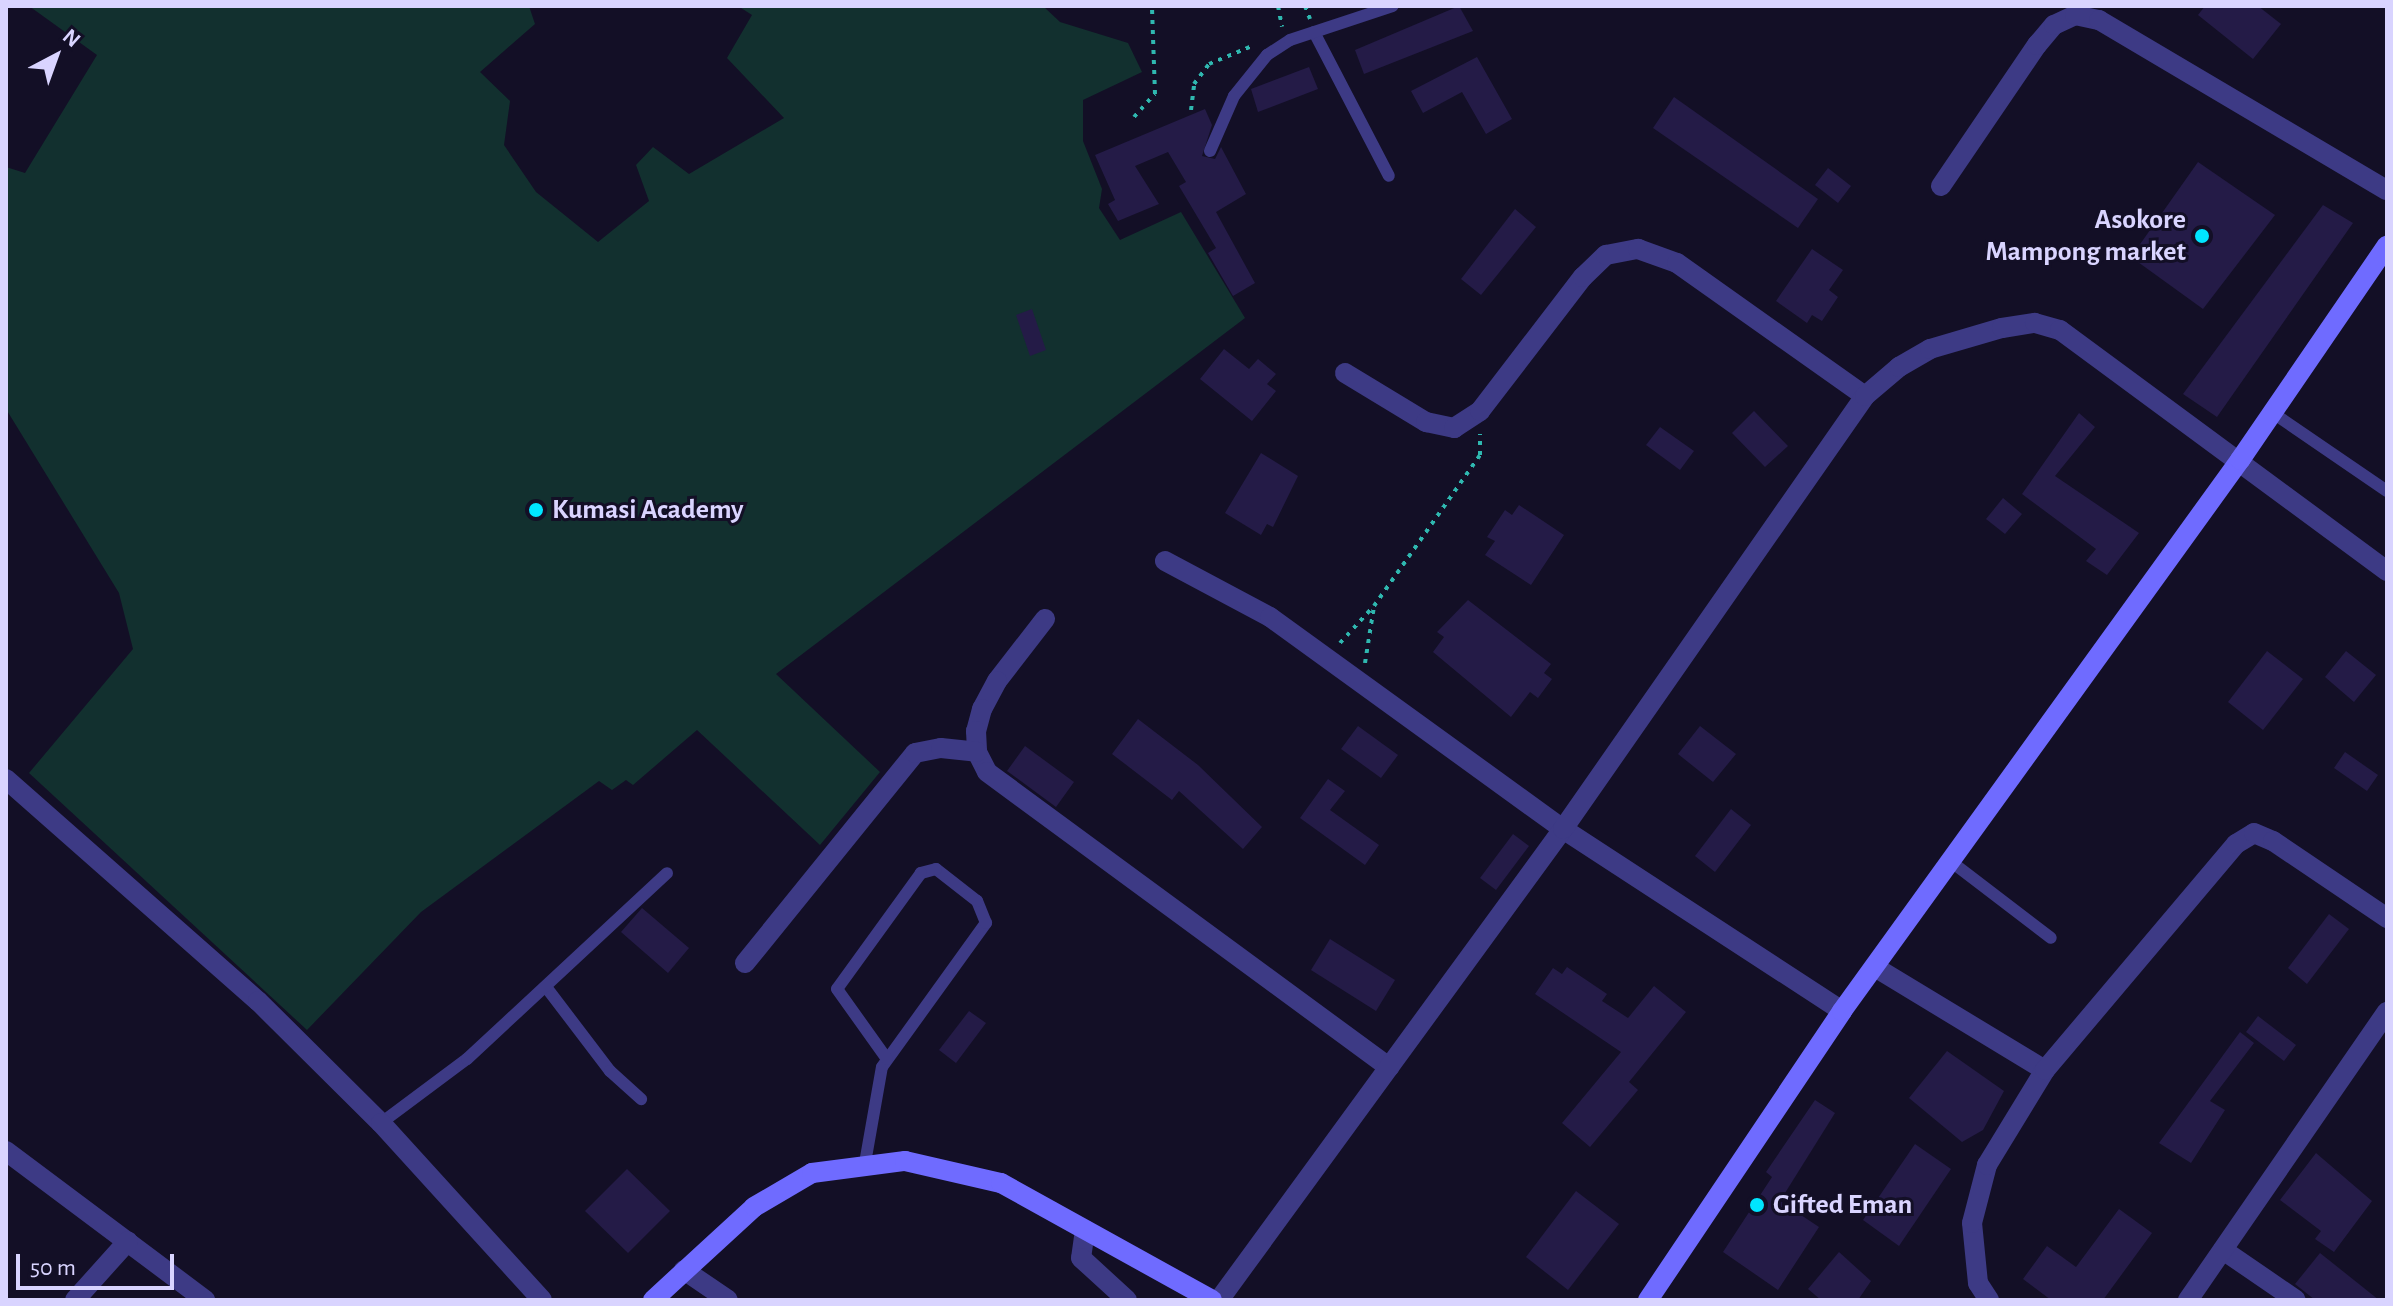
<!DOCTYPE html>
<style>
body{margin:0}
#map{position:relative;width:2393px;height:1306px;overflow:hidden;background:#130f26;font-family:"Alegreya Sans",sans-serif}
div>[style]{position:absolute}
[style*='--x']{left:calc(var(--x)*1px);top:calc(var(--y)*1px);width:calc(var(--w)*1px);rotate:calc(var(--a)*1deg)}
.green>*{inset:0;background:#12302f}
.building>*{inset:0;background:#241b47}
.path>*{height:4px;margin-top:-2px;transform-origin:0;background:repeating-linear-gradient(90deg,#2fb8b0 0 4px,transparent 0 10px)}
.lane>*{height:12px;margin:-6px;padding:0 6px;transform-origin:6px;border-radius:6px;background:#3d3a85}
.street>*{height:20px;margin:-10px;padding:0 10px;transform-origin:10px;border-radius:10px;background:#3d3a85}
.secondary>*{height:20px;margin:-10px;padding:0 10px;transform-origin:10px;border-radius:10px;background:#6f6bff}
.dots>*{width:22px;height:22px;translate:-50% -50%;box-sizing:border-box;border:4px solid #130f26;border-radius:50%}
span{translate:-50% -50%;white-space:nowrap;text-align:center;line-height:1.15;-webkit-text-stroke:6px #130f26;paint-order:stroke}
.poi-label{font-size:28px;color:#d9d4ff;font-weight:700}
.right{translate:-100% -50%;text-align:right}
.left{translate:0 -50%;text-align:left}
.frame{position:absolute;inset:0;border:8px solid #d9d4ff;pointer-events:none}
.north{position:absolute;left:16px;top:16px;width:80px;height:80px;-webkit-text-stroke:6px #130f26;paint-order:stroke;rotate:41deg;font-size:22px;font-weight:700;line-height:32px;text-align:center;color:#d9d4ff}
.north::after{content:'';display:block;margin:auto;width:28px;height:36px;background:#d9d4ff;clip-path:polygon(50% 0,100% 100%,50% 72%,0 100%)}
.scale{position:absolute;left:16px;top:1254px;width:158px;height:36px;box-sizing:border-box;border:4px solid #d9d4ff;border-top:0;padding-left:10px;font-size:24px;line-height:28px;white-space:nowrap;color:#d9d4ff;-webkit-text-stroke:6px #130f26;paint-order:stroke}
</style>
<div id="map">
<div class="green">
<i style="clip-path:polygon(29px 6px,529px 6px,535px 24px,480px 72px,510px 101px,504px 145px,536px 192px,598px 242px,649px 201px,636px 165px,653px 147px,689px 174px,784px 118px,727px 58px,752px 15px,738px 6px,1043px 6px,1060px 22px,1128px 43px,1142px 72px,1083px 100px,1083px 141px,1102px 189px,1099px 208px,1120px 240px,1181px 212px,1245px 318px,776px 674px,880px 772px,820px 845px,697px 730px,633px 785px,626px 780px,612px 790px,599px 781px,421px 912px,307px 1030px,29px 773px,133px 649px,119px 593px,6px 409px,6px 167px,25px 173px,97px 55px)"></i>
</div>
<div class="building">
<i style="clip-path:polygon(1459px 6px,1473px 31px,1364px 74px,1355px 50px)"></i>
<i style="clip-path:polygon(2205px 6px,2258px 6px,2281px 24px,2253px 59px,2198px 15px)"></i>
<i style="clip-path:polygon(1477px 57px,1512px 119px,1486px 134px,1462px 92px,1423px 113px,1411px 91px)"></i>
<i style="clip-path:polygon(1309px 67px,1318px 89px,1258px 112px,1251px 89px)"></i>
<i style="clip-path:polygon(1674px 97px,1818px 199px,1798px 228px,1653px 128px)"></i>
<i style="clip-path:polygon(1205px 109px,1212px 125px,1202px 156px,1215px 159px,1221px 147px,1246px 194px,1216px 212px,1255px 283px,1233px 296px,1208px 253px,1216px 248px,1179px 186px,1186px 182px,1168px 152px,1135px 166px,1159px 204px,1118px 221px,1108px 204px,1115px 200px,1095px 155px)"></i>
<i style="clip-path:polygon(2198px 162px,2275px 215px,2203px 309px,2131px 257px)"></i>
<i style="clip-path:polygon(1828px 168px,1851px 186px,1838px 203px,1815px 185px)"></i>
<i style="clip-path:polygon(2323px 205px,2353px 223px,2217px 417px,2183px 394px)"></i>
<i style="clip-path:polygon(1515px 209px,1536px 227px,1481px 295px,1461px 279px)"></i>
<i style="clip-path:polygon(1812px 249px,1843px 270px,1829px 290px,1838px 297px,1822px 321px,1812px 315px,1807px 323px,1776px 301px)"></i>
<i style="clip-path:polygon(1032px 309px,1046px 350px,1030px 356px,1016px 315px)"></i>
<i style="clip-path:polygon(1224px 349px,1249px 369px,1258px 359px,1276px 374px,1267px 384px,1276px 391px,1252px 421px,1200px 379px)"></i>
<i style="clip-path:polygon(1754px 411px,1788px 446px,1765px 467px,1732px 433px)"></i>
<i style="clip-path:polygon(2079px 413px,2095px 427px,2055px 476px,2139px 533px,2107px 575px,2086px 561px,2096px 549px,2022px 494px)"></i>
<i style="clip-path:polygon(1660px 427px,1694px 451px,1680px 470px,1646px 445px)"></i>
<i style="clip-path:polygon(1261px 453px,1298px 476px,1273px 527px,1267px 524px,1261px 535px,1225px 513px)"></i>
<i style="clip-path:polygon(2003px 498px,2022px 514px,2005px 534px,1986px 519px)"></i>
<i style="clip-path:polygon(1519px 505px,1564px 535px,1531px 585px,1485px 555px,1495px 541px,1487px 537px,1505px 510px,1512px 515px)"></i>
<i style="clip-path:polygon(1468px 600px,1551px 664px,1544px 673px,1552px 679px,1538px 698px,1530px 692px,1511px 717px,1433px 652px,1444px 637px,1437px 632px)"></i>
<i style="clip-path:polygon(2267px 651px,2303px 679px,2263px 730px,2228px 702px)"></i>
<i style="clip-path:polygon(2346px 651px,2376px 675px,2354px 702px,2325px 677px)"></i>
<i style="clip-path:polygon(1138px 719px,1198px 765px,1262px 827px,1243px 849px,1179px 791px,1172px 800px,1112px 754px)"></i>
<i style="clip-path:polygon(1358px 726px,1398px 755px,1381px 778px,1341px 749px)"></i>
<i style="clip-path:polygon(1700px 726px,1736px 754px,1713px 782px,1678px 754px)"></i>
<i style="clip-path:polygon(1025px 746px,1074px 782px,1056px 807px,1007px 771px)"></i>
<i style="clip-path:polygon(2345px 752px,2378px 775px,2367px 791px,2334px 768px)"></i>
<i style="clip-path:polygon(1328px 779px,1345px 791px,1330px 810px,1379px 845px,1365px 865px,1300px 818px)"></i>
<i style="clip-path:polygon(1731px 809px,1751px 825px,1715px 872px,1695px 856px)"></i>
<i style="clip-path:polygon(1513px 834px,1529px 846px,1496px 890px,1480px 878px)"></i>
<i style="clip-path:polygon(642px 908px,689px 948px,668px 973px,621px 932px)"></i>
<i style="clip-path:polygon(2329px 914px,2349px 929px,2307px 984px,2288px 968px)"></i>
<i style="clip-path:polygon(1330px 939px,1395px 980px,1376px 1011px,1311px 970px)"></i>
<i style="clip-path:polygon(1567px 967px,1607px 994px,1602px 1001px,1628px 1018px,1654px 986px,1686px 1012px,1629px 1082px,1638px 1090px,1590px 1147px,1562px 1123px,1621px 1052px,1535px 994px,1553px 968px,1562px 974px)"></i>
<i style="clip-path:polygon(969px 1011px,986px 1023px,956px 1063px,939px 1050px)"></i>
<i style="clip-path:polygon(2258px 1016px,2296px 1045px,2284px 1061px,2246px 1032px)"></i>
<i style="clip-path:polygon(2240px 1032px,2254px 1043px,2210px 1101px,2225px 1110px,2191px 1163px,2159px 1143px)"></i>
<i style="clip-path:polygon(1947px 1051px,2004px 1091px,1983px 1130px,1962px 1142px,1909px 1098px)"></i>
<i style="clip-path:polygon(1815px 1100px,1835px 1113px,1780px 1201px,1819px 1227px,1778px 1290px,1723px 1252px,1772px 1177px,1766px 1172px)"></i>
<i style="clip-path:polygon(1915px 1144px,1951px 1169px,1899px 1246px,1863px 1220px)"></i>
<i style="clip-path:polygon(2316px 1153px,2372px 1201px,2334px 1252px,2315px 1239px,2321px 1231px,2280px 1200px)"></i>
<i style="clip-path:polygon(627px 1169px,670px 1211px,628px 1253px,585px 1211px)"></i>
<i style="clip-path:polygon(1576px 1191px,1619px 1224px,1568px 1290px,1526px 1257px)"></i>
<i style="clip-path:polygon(2119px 1209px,2152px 1233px,2103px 1300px,2051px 1300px,2023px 1279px,2047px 1246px,2076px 1267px)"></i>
<i style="clip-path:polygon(1839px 1252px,1871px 1281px,1858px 1300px,1821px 1300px,1808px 1289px)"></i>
<i style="clip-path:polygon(2320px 1253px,2379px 1300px,2315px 1300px,2295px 1284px)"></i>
</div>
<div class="path">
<i style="--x:1278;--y:6;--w:21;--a:79"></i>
<i style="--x:1305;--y:6;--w:14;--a:69"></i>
<i style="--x:1191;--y:110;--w:26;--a:-83"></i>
<i style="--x:1194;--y:84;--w:25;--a:-53"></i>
<i style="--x:1209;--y:64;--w:47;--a:-22.7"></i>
<i style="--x:1134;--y:117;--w:31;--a:-48"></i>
<i style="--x:1155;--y:94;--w:88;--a:-92"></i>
<i style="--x:1340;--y:643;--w:47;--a:-47.6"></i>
<i style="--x:1365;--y:663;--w:58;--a:-81"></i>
<i style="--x:1374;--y:606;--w:184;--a:-54.9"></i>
<i style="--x:1480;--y:455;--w:21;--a:-90"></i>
</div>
<div class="lane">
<i style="--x:1314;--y:32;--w:162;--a:62.5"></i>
<i style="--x:1210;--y:151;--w:60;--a:-66.4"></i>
<i style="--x:1234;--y:96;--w:53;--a:-51.2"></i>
<i style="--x:1267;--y:55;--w:27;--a:-33"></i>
<i style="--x:1290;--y:40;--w:108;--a:-18.3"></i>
<i style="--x:2273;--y:413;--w:138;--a:34.4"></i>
<i style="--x:1949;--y:860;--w:128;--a:37.4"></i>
<i style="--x:546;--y:987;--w:106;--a:52.7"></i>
<i style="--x:610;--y:1071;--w:42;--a:42.1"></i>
<i style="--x:381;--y:1123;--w:107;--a:-36.7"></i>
<i style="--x:467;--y:1059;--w:273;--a:-42.9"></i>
<i style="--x:865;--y:1163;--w:97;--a:-80"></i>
<i style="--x:882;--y:1067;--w:178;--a:-54.2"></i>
<i style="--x:986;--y:923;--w:24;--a:-112"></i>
<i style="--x:977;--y:901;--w:52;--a:-142"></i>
<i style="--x:936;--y:869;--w:16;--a:165"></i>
<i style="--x:921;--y:873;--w:143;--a:125.9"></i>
<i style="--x:837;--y:989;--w:86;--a:54.5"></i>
</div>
<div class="street">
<i style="--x:1941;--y:186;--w:171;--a:-55.8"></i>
<i style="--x:2037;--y:45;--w:26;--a:-50"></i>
<i style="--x:2054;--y:25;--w:23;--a:-25"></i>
<i style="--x:2075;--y:15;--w:25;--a:12"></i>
<i style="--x:2099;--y:20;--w:334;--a:30.6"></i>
<i style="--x:1345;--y:373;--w:95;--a:31.2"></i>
<i style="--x:1426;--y:422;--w:29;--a:12"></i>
<i style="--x:1454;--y:428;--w:31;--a:-33"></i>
<i style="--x:1480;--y:411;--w:169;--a:-52.5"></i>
<i style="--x:1583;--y:277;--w:32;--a:-44"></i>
<i style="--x:1606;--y:255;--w:33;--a:-11"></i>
<i style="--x:1638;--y:249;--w:41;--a:19.7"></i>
<i style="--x:1677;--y:263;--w:230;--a:35.3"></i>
<i style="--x:1165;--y:561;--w:119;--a:28.1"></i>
<i style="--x:1270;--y:617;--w:362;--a:35.9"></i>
<i style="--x:1563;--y:829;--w:333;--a:33.1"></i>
<i style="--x:1045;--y:619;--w:78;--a:127.7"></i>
<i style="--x:997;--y:681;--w:32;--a:118"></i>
<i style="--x:982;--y:709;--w:23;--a:105"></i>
<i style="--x:976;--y:731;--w:21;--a:87"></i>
<i style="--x:977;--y:752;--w:22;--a:63"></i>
<i style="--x:987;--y:772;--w:499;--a:36.3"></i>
<i style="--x:6;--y:779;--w:336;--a:41.4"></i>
<i style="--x:258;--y:1001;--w:173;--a:44.8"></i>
<i style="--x:381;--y:1123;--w:239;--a:47.7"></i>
<i style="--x:745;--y:963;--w:270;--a:-51"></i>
<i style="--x:915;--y:753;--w:26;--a:-11"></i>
<i style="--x:941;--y:748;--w:36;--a:6"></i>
<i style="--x:1878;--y:969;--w:195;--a:31.2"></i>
<i style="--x:6;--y:1151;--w:249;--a:36.8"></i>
<i style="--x:1085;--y:1230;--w:28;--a:98"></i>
<i style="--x:1081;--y:1258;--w:62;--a:42.4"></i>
<i style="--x:2223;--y:1250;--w:88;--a:34.4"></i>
<i style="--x:684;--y:1270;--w:53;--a:34.3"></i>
<i style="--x:75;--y:1300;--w:79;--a:-48.1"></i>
<i style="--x:1219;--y:1300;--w:583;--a:-53.86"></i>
<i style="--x:1563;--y:829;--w:528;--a:-55.11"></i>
<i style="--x:1865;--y:396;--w:45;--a:-40.5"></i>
<i style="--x:1899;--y:367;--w:36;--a:-30"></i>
<i style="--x:1930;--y:349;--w:75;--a:-16.3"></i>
<i style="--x:2002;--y:328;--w:33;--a:-9"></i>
<i style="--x:2035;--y:323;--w:26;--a:16"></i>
<i style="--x:2060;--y:330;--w:406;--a:36.4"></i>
<i style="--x:1989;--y:1300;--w:20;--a:-123"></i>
<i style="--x:1978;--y:1283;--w:60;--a:-95.7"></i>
<i style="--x:1972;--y:1223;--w:60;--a:-75.5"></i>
<i style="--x:1987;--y:1165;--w:111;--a:-58.6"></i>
<i style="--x:2045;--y:1070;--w:296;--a:-49.8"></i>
<i style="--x:2236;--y:844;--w:21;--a:-31"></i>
<i style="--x:2254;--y:833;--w:21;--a:23"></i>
<i style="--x:2273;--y:841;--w:138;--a:34"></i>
<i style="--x:2188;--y:1300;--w:350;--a:-55.4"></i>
</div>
<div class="secondary">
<i style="--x:653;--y:1300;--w:137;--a:-42.6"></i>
<i style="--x:754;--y:1207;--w:67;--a:-30.4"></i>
<i style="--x:812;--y:1173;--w:94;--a:-7.4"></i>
<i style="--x:905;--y:1161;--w:98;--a:12.9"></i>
<i style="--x:1001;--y:1183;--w:241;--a:29"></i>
<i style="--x:1648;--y:1300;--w:348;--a:-56.1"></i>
<i style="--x:1842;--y:1011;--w:680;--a:-54.16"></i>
<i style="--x:2240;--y:460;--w:260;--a:-55.6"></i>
</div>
<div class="dots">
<i style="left:2202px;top:236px;background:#00e5ff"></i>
<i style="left:536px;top:510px;background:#00e5ff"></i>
<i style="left:1757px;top:1205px;background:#00e5ff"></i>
</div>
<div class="poi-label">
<span class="right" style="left:2186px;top:236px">Asokore<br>Mampong market</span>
<span class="left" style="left:552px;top:510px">Kumasi Academy</span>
<span class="left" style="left:1773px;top:1205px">Gifted Eman</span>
</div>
<div class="frame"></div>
<div class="north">N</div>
<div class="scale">50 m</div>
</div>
